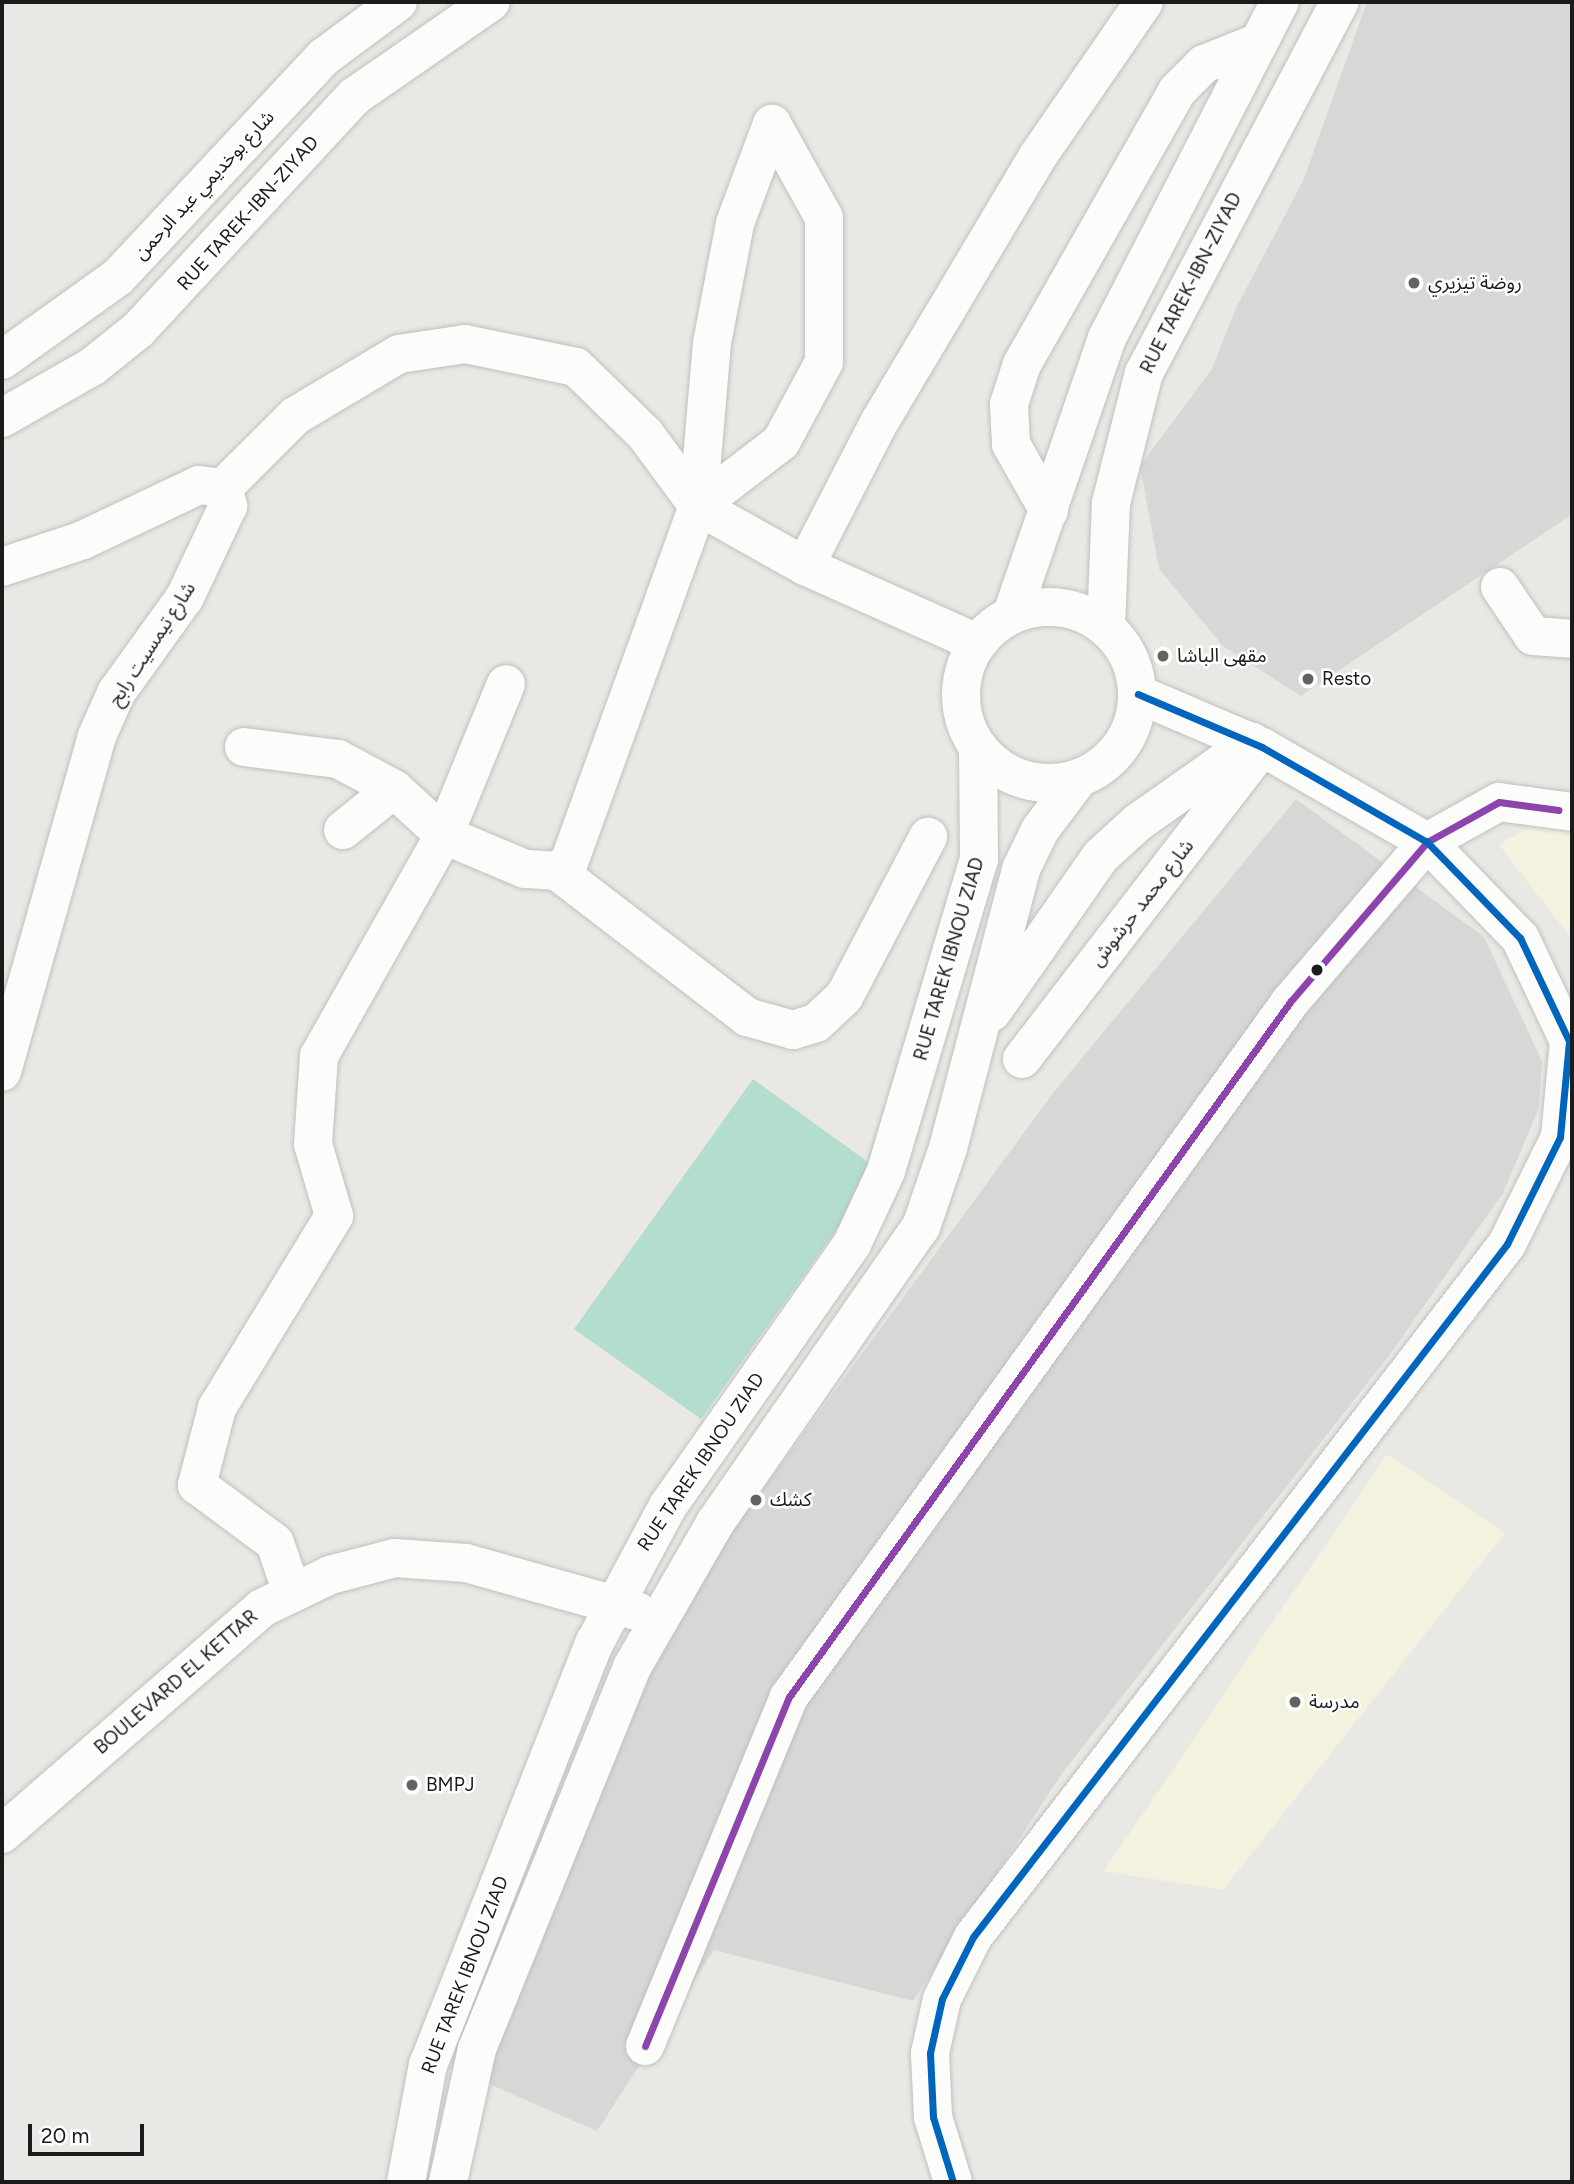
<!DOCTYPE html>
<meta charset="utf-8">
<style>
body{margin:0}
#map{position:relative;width:1574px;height:2184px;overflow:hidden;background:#e9e8e4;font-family:Figtree,"Noto Sans Arabic",sans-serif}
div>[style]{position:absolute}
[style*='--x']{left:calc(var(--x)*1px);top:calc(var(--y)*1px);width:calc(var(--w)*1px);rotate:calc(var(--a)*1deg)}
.residential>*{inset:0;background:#d8d7d5}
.education>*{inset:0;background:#f2f2df}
.pitch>*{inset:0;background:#b3ddcd}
.roads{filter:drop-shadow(0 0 2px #c0c0be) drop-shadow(0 0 2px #c0c0be)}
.minor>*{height:38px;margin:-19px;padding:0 19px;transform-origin:19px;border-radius:19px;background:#fcfcfb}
.minor>.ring{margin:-19px;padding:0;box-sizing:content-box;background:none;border:38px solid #fcfcfb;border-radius:50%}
.bus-1>*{height:7px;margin:-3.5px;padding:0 3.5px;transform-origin:3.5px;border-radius:3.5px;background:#8e44ad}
.bus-2>*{height:7px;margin:-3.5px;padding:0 3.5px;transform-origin:3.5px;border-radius:3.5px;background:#0065bd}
.dots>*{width:19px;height:19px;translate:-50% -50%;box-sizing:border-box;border:4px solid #fff;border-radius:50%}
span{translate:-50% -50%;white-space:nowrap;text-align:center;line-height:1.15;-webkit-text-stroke:5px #fff;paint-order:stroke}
.street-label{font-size:19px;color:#1b1b1b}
.poi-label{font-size:19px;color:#1b1b1b}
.left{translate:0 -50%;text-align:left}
.frame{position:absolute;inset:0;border:4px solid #1b1b1b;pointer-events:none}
.scale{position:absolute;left:28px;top:2124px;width:116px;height:32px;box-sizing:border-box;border:4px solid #1b1b1b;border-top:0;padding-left:9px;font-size:21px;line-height:24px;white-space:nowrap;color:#1b1b1b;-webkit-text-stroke:5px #fff;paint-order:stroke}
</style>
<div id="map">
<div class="residential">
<i style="clip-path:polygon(1367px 2px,1572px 2px,1572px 514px,1301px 696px,1223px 646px,1159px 569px,1140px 466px,1212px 369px,1235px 310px,1303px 181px)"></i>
<i style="clip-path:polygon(1296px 799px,1484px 937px,1542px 1061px,1539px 1108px,1503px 1193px,1394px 1349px,1063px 1772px,913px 2001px,714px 1950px,597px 2131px,480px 2080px,648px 1646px,1053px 1093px)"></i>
</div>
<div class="education">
<i style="clip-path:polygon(1534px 824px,1572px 830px,1572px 939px,1499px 845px)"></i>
<i style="clip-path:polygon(1387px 1454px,1505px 1533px,1223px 1890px,1104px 1871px)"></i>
</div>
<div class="pitch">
<i style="clip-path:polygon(753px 1079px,879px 1170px,701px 1419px,574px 1329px)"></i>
</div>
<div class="roads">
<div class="minor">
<i style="--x:772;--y:124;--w:107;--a:61"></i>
<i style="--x:824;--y:218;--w:144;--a:90"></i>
<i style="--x:824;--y:362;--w:91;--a:118.3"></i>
<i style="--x:781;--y:442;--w:105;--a:142.4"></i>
<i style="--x:698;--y:506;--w:164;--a:-85.1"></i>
<i style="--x:712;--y:343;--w:122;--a:-79.1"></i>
<i style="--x:735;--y:223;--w:106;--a:-69.5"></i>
<i style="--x:2;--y:360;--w:143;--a:-35.6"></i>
<i style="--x:118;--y:277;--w:301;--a:-46.9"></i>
<i style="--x:324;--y:57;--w:92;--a:-36.6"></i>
<i style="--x:2;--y:418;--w:105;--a:-29.7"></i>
<i style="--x:93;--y:366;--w:58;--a:-38.7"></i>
<i style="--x:138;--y:330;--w:319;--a:-47.2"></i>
<i style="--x:355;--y:96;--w:165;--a:-34.7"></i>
<i style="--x:223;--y:488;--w:102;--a:-45"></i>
<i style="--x:295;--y:416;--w:121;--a:-30.8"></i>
<i style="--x:399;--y:354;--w:67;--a:-8.6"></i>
<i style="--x:465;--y:344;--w:113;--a:11.7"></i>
<i style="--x:576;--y:367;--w:96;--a:44.2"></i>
<i style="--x:645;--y:434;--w:89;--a:53.6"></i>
<i style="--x:698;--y:506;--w:379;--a:109.9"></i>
<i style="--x:569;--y:862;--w:15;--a:143"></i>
<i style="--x:557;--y:871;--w:32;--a:-176"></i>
<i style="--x:525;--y:869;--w:88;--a:-157.2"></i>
<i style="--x:444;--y:835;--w:254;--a:119.5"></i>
<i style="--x:319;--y:1056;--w:88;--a:93.9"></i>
<i style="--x:313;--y:1144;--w:75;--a:73.7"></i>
<i style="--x:334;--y:1216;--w:225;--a:121.4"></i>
<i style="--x:217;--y:1408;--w:80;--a:104.6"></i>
<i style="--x:197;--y:1485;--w:97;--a:36.6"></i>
<i style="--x:275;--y:1543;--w:53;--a:71.2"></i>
<i style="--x:698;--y:506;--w:123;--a:29.3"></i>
<i style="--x:805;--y:566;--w:188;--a:24.1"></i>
<i style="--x:1049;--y:511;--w:77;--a:-119.6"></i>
<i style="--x:1011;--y:444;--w:40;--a:-92.9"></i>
<i style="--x:1009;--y:404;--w:40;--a:-72"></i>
<i style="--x:1021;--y:366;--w:316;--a:-60.4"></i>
<i style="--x:1177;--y:91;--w:38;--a:-45"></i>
<i style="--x:1204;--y:64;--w:59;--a:-21.8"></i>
<i style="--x:805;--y:566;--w:163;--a:-62.7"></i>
<i style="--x:880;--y:421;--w:309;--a:-59.2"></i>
<i style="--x:1038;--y:156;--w:187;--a:-55.5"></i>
<i style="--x:2;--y:567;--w:85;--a:-18.4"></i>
<i style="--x:83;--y:540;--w:128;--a:-25.4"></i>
<i style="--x:199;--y:485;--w:24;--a:7"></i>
<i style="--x:223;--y:488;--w:19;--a:74"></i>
<i style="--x:228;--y:506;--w:101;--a:115.3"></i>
<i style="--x:185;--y:597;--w:118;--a:125.7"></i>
<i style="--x:116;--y:693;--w:47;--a:113.8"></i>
<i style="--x:97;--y:736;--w:349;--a:105.8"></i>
<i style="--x:1500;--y:587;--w:59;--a:56"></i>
<i style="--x:1533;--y:636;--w:39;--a:4"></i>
<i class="ring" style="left:961px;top:607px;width:138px;height:138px"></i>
<i style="--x:1012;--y:614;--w:292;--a:-71"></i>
<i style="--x:1107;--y:338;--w:378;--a:-62.8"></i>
<i style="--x:1106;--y:627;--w:124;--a:-87.7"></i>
<i style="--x:1111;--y:503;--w:134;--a:-75.8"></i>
<i style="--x:1144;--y:373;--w:420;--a:-62.2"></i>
<i style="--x:244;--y:747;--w:95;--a:7.3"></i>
<i style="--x:338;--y:759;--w:64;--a:28.2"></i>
<i style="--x:394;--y:789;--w:68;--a:42.6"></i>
<i style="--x:444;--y:835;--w:163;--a:-67.7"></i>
<i style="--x:343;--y:830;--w:65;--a:-38.8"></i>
<i style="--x:557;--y:871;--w:240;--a:37.5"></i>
<i style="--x:747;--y:1017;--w:48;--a:15.8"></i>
<i style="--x:793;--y:1030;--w:24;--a:-17"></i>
<i style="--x:816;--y:1023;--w:38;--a:-43"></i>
<i style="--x:844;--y:997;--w:181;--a:-62.3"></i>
<i style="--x:992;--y:1012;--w:190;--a:-55.1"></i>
<i style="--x:1101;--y:856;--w:49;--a:-42.5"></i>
<i style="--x:1137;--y:823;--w:141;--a:-35.2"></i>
<i style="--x:1022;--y:1059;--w:390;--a:-52.4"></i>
<i style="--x:2;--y:1834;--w:344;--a:-41"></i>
<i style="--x:262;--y:1608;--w:76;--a:-25.9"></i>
<i style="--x:330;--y:1575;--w:67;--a:-14.7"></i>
<i style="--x:395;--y:1558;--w:71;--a:4"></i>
<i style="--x:466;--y:1563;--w:178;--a:15.7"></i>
<i style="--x:645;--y:2046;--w:378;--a:-67.6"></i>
<i style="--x:789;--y:1697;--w:857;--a:-54.21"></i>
<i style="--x:1290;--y:1002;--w:211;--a:-49.4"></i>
<i style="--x:1427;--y:842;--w:82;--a:-29.1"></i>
<i style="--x:1499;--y:802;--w:74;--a:7.8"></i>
<i style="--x:406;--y:2182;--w:119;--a:-79.4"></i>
<i style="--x:428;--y:2065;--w:455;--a:-68.5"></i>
<i style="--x:595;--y:1642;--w:154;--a:-61.8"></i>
<i style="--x:668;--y:1506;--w:320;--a:-54.9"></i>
<i style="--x:852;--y:1244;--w:81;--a:-65"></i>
<i style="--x:886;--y:1171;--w:325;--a:-73.4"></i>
<i style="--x:979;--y:860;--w:111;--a:-90.5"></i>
<i style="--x:448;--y:2182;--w:136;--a:-77.7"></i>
<i style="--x:477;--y:2049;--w:412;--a:-67.9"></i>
<i style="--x:632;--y:1667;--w:166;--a:-60"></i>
<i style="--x:715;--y:1523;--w:361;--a:-55.2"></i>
<i style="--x:921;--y:1227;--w:83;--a:-71.1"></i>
<i style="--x:948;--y:1148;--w:288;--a:-75.3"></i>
<i style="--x:1021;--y:869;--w:43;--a:-64"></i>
<i style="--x:1040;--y:830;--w:65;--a:-53.1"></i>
<i style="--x:953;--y:2182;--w:68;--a:-107.1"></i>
<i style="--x:933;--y:2117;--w:64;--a:-92.7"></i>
<i style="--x:930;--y:2053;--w:55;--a:-77.5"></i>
<i style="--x:942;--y:1999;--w:69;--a:-63.4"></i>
<i style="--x:973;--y:1937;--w:875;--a:-52.38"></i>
<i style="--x:1507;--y:1244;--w:119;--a:-63.6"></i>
<i style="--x:1560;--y:1137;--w:96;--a:-84.6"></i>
<i style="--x:1569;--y:1041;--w:114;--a:-115.4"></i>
<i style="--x:1520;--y:938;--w:134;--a:-134.1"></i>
<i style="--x:1427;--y:842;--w:190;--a:-150.1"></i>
<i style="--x:1262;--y:747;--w:135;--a:-156.9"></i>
</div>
</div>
<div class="bus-1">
<i style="--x:645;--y:2046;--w:378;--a:-67.6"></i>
<i style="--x:789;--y:1697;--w:857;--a:-54.21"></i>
<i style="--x:1290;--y:1002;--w:211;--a:-49.4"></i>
<i style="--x:1427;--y:842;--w:82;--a:-29.1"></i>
<i style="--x:1499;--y:802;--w:60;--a:7.7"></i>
</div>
<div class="bus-2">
<i style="--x:953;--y:2182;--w:68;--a:-107.1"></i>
<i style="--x:933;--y:2117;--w:64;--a:-92.7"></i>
<i style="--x:930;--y:2053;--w:55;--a:-77.5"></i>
<i style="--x:942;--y:1999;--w:69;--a:-63.4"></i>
<i style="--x:973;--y:1937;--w:875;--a:-52.38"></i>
<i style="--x:1507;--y:1244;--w:119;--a:-63.6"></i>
<i style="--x:1560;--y:1137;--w:96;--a:-84.6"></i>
<i style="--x:1569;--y:1041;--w:114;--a:-115.4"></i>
<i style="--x:1520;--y:938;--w:134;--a:-134.1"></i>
<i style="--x:1427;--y:842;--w:190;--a:-150.1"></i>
<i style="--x:1262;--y:747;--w:135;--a:-156.9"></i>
</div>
<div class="dots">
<i style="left:1414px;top:283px;background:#636361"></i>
<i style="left:1163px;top:656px;background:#636361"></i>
<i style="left:1308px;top:679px;background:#636361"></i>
<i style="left:1317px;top:970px;background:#1b1b1b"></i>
<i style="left:756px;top:1500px;background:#636361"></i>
<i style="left:1295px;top:1702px;background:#636361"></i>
<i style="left:412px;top:1785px;background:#636361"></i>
</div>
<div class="street-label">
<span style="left:204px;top:185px;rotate:-47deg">شارع بوخديمي عبد الرحمن</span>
<span style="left:248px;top:213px;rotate:-48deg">RUE TAREK-IBN-ZIYAD</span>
<span style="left:1191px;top:283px;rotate:-63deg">RUE TAREK-IBN-ZIYAD</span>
<span style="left:152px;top:644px;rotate:-57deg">شارع تيمسيت رابح</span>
<span style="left:1142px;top:903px;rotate:-52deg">شارع محمد حرشوش</span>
<span style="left:949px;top:959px;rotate:-74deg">RUE TAREK IBNOU ZIAD</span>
<span style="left:701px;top:1462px;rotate:-56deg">RUE TAREK IBNOU ZIAD</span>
<span style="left:176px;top:1682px;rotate:-41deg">BOULEVARD EL KETTAR</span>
<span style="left:465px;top:1975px;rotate:-69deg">RUE TAREK IBNOU ZIAD</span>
</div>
<div class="poi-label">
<span class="left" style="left:1428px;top:283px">روضة تيزيري</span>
<span class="left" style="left:1177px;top:656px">مقهى الباشا</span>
<span class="left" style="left:1322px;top:679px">Resto</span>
<span class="left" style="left:770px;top:1500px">كشك</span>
<span class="left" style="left:1309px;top:1702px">مدرسة</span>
<span class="left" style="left:426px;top:1785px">BMPJ</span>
</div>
<div class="frame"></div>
<div class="scale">20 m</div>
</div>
